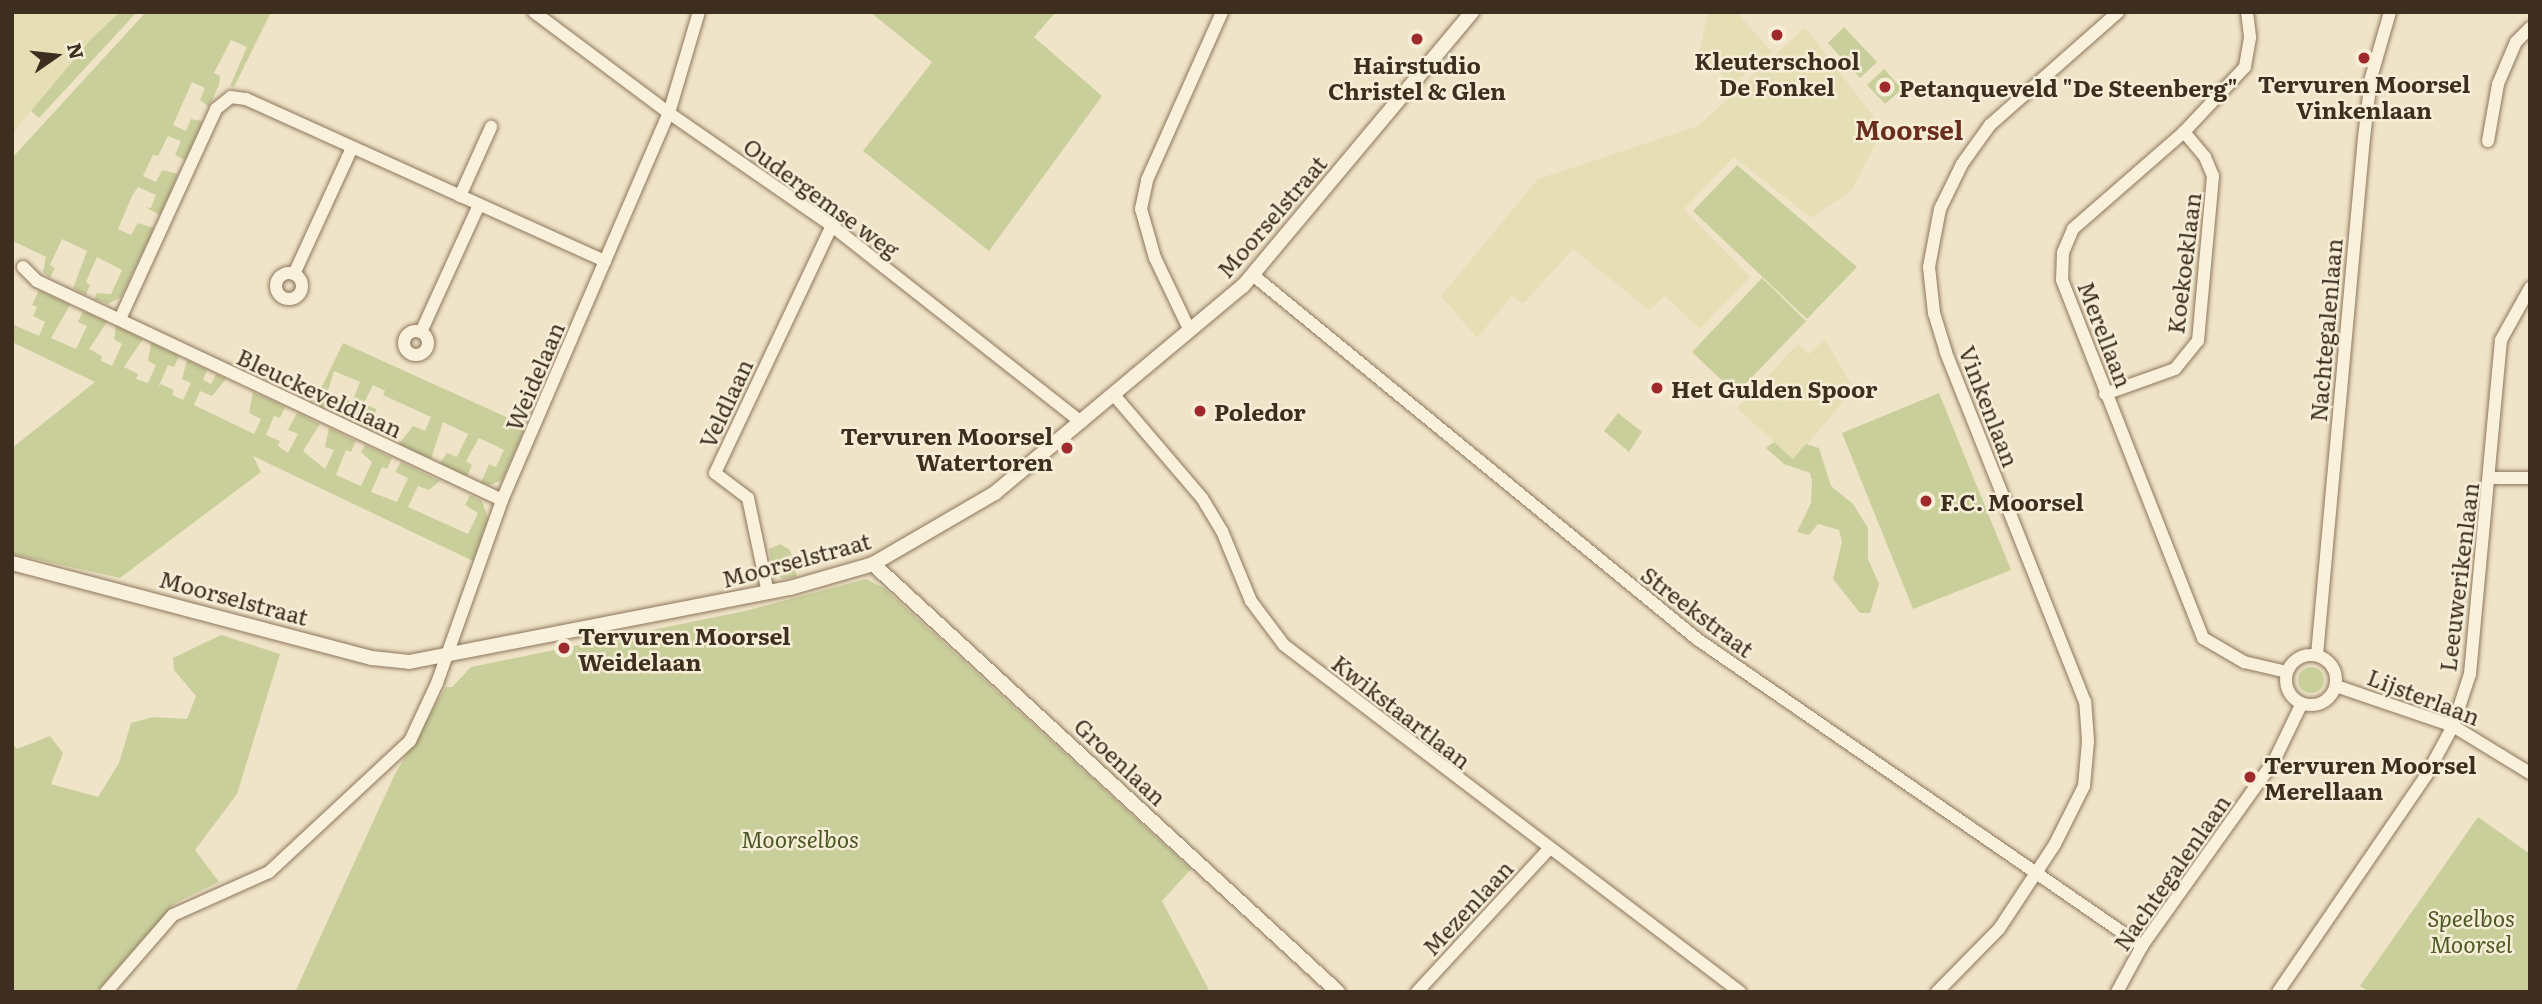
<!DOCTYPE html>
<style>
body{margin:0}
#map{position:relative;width:2542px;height:1004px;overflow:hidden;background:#f0e4c8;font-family:Literata,serif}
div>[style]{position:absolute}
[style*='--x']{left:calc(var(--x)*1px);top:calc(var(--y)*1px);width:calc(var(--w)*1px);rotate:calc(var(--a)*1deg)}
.farmland>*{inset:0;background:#e6deb5}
.green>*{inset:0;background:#c9cf9b}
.round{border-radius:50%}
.roads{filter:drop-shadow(0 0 2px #8d765c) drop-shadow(0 0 2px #8d765c)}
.minor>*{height:12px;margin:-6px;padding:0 6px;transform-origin:6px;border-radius:6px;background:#faf1dc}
.minor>.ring{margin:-6px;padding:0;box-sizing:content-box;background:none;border:12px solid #faf1dc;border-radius:50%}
.tertiary>*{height:14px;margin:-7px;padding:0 7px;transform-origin:7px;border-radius:7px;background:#faf1dc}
.dots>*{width:19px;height:19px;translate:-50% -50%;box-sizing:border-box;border:4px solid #f7eed8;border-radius:50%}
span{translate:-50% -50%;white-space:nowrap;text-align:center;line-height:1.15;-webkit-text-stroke:5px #f7eed8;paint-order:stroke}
.poi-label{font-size:23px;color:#3d2e20;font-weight:700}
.left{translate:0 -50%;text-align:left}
.right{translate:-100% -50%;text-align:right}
.street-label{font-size:23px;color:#3d2e20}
.park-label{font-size:23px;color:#4d5a26;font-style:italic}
.quarter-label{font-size:26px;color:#6b2e1e;font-weight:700}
.frame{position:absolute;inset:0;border:14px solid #3d2e20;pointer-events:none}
.north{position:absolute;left:21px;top:21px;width:70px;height:70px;-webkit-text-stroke:5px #f7eed8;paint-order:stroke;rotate:76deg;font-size:19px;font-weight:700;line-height:28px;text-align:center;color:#3d2e20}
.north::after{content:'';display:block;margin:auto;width:24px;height:32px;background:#3d2e20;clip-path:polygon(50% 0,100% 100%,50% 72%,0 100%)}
</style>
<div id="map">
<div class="farmland">
<i style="clip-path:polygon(12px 12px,120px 12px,92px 38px,12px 134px)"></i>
<i style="clip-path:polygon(1708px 12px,1736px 12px,1772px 52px,1732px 85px,1699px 54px)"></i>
<i style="clip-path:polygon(1805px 27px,1883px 129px,1852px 190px,1811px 218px,1734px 157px,1684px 209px,1750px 277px,1700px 329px,1665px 296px,1649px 310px,1573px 249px,1523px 304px,1512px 296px,1477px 338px,1441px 296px,1538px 179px,1698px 126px)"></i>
<i style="clip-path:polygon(1825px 339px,1854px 389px,1794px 460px,1737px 408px,1798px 344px,1809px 354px)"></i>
</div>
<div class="green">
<i style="clip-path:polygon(120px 12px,137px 12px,39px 118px,31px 111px,92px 38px)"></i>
<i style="clip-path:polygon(146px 12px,271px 12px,234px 87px,230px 86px,247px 47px,231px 40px,214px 73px,220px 76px,219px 85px,209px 107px,200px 100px,205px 88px,192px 82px,173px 125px,186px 131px,191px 119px,203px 121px,185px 160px,175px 155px,181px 141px,168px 136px,158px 156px,153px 155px,143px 176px,156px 182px,162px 170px,178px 174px,160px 215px,145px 207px,151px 208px,156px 195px,138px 187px,132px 196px,118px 229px,131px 235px,138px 223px,154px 228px,121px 297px,108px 304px,94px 299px,97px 293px,111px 294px,122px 270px,97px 257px,86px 282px,90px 285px,86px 295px,73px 288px,87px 251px,62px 239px,50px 265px,55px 268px,50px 278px,43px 272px,46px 257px,15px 242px,12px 245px,12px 158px)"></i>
<i style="clip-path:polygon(870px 12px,1056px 12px,1034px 37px,1102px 96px,989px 251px,863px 151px,932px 62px)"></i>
<i style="clip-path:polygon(1844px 27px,1877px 62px,1860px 78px,1828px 43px)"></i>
<i style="clip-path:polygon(1884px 69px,1902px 89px,1885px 104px,1867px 85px)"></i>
<i style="clip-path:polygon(1737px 165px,1857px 267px,1807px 319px,1693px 211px)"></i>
<i style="clip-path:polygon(1762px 278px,1806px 321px,1736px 394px,1692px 352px)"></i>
<i style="clip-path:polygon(39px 290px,70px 305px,51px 338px,76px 349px,87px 326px,78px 322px,83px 311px,107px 322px,89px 349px,102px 356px,101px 361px,112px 366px,122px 344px,114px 339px,116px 326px,143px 339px,124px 367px,138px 374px,136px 379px,148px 383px,156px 365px,148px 361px,151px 343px,179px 356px,174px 367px,168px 365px,158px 388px,161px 384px,174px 390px,172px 395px,183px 400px,191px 383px,182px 379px,187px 360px,207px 370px,203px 380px,211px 384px,216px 374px,226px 379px,212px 396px,200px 391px,194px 405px,254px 434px,261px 419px,249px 413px,253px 392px,285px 407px,280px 418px,274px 416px,266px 435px,280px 441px,278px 446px,288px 453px,298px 434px,288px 430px,297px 413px,320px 424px,303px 451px,325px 469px,334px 450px,325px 447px,329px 428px,356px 441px,351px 452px,346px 450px,336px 475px,361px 486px,372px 462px,361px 452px,365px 445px,392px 458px,387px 469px,382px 467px,371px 492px,397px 502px,408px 478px,395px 472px,401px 462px,440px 481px,429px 490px,418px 486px,408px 507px,468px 534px,478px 513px,465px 505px,470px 495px,482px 501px,488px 518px,473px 561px,253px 456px,261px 472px,120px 578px,12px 554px,12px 448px,95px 382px,12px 342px,12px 324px,39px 336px,45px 322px,33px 316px,37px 307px,32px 305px)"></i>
<i style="clip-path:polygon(343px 343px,526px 426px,502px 480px,490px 485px,481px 483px,489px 464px,496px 467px,504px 450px,479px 438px,466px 461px,472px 465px,467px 476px,440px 463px,447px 453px,457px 457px,468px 434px,443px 422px,431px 459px,399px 444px,413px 426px,425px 431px,431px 417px,383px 395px,385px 391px,373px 385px,364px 403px,376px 409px,372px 431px,334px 413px,343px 398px,352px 402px,360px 382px,334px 371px,323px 408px,314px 403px)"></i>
<i style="clip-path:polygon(1939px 393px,2011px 570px,1913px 609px,1842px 433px)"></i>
<i style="clip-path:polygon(1618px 413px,1642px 432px,1629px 452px,1604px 431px)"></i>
<i style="clip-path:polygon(1774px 442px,1793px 459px,1806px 444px,1819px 448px,1831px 486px,1853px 504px,1868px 528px,1868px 559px,1879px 584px,1870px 613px,1860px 613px,1833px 579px,1842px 542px,1839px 530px,1818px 524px,1809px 535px,1797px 532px,1811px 503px,1812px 481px,1810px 473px,1784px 464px,1766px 448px)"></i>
<i style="clip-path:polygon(780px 544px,790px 550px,797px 577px,782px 579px,773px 570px,769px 549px)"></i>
<i style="clip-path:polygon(866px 579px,884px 588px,1191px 869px,1162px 901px,1210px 992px,295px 992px,394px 776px,446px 687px,452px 687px,471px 667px,745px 611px)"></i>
<i style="clip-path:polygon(221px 635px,280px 654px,237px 794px,195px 850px,219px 882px,175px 903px,96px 992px,12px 992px,12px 743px,17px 749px,50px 736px,63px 753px,51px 784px,98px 797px,119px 763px,131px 723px,153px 717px,187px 719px,196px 696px,174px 670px,173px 658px)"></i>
<i class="round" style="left:2298px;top:667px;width:26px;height:26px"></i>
<i style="clip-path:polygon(2478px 817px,2530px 854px,2530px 992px,2369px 992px,2360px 986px)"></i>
</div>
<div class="roads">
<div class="minor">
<i style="--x:534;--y:12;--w:169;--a:36.8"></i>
<i style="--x:669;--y:113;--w:198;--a:34.7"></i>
<i style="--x:832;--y:226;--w:317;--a:38.2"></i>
<i style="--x:2247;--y:12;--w:26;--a:83"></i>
<i style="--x:2250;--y:38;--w:29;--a:100"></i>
<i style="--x:2245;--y:67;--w:89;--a:133.2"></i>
<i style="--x:2184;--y:132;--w:147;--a:138.9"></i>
<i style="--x:2073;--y:229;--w:26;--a:113"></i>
<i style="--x:2063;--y:253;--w:27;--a:92"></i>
<i style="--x:2062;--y:280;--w:385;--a:68.5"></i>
<i style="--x:2203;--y:638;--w:48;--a:30.3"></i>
<i style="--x:2244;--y:662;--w:44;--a:13.1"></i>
<i style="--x:2488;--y:141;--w:58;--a:-80"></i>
<i style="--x:2498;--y:84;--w:46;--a:-66.8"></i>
<i style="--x:2516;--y:42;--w:20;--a:-45"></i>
<i style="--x:460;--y:196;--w:76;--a:-65.8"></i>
<i style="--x:23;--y:267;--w:20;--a:45"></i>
<i style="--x:37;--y:281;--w:514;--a:25.22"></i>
<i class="ring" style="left:276px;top:273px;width:14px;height:14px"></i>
<i style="--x:294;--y:274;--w:139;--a:-65.3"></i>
<i style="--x:1254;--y:276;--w:573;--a:39.33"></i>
<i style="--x:1697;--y:639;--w:541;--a:34.6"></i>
<i style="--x:120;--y:319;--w:231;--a:-65.4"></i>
<i style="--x:216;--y:109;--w:19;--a:-39"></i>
<i style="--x:231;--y:97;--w:15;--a:8"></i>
<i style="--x:246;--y:99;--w:394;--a:24.3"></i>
<i class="ring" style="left:404px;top:331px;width:12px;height:12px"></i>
<i style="--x:1190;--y:331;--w:81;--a:-115.6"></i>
<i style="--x:1155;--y:258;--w:51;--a:-105.9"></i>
<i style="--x:1141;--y:209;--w:30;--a:-78"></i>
<i style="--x:1147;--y:180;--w:184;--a:-65.9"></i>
<i style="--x:421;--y:332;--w:140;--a:-65.5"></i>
<i style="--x:2105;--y:394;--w:74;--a:-19.7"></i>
<i style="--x:2175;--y:369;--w:36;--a:-51"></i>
<i style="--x:2198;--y:341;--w:166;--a:-84.8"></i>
<i style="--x:2213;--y:176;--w:21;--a:-113"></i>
<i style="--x:2205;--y:157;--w:33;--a:-130"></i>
<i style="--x:1114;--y:395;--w:135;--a:49.5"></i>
<i style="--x:1202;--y:498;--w:39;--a:59"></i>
<i style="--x:1222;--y:531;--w:76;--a:67.5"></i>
<i style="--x:1251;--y:601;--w:55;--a:53.1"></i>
<i style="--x:1284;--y:645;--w:573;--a:37.27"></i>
<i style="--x:2491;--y:478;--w:39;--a:0"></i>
<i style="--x:768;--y:593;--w:97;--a:-101.9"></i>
<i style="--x:748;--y:498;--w:41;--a:-142.9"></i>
<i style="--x:715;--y:473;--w:273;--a:-64.7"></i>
<i class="ring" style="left:2286px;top:655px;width:38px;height:38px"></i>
<i style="--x:2317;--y:655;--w:519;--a:-84.81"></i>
<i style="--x:2364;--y:138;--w:60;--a:-83.3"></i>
<i style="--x:2371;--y:78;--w:69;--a:-73.9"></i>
<i style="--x:2336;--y:686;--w:124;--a:18.9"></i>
<i style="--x:2453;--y:726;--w:90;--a:31.4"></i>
<i style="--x:106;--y:992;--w:102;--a:-49"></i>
<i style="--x:173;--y:915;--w:105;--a:-24.1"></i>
<i style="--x:269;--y:872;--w:192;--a:-42.9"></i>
<i style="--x:410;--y:741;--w:64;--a:-65"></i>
<i style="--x:437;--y:683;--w:194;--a:-70.4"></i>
<i style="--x:502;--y:500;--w:421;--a:-66.7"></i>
<i style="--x:669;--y:113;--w:105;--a:-73.5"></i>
<i style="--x:1417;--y:992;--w:193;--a:-47.3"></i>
<i style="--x:1937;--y:992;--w:88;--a:-45.5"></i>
<i style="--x:1999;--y:929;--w:102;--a:-56.6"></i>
<i style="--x:2055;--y:844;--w:65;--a:-63.4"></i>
<i style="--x:2084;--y:786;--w:45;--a:-84.9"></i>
<i style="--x:2088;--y:741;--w:39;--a:-94"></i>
<i style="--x:2085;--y:702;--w:377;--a:-111.7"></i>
<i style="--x:1946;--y:352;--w:41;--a:-107.1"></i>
<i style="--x:1934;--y:313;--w:46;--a:-96.2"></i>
<i style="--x:1929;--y:267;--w:59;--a:-79.3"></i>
<i style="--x:1940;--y:209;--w:50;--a:-63.9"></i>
<i style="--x:1962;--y:164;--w:48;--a:-54.3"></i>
<i style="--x:1990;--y:125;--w:171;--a:-41.4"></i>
<i style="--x:2117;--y:992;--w:52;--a:-61.5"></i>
<i style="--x:2142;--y:946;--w:227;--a:-54.5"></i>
<i style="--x:2274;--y:761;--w:64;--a:-64.2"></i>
<i style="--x:2278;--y:992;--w:264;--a:-55.6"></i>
<i style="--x:2427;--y:774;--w:55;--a:-61.6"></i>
<i style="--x:2453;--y:726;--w:55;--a:-71.9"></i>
<i style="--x:2470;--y:674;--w:335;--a:-84.7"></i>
<i style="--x:2501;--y:340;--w:60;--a:-60.9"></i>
</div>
<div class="tertiary">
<i style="--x:12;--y:563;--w:372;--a:14.8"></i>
<i style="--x:372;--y:658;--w:37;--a:6"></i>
<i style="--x:409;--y:662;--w:388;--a:-11"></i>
<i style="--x:790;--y:588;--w:86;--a:-16.1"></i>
<i style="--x:873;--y:564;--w:141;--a:-30.2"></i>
<i style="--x:995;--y:493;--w:323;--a:-39.9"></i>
<i style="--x:1243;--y:286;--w:357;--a:-50.1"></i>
<i style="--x:873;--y:564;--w:632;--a:42.63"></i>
</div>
</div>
<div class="dots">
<i style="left:1777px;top:35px;background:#9e2a2b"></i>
<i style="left:1417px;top:39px;background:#9e2a2b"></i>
<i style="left:2364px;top:58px;background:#9e2a2b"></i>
<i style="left:1885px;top:87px;background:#9e2a2b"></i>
<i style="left:1657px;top:388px;background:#9e2a2b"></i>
<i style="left:1200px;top:411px;background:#9e2a2b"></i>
<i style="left:1067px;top:448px;background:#9e2a2b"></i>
<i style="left:1926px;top:501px;background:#9e2a2b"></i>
<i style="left:564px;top:648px;background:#9e2a2b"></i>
<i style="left:2250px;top:777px;background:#9e2a2b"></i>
</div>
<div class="poi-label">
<span style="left:1777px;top:73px">Kleuterschool<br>De Fonkel</span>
<span style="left:1417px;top:77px">Hairstudio<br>Christel &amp; Glen</span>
<span style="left:2364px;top:96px">Tervuren Moorsel<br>Vinkenlaan</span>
<span class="left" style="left:1899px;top:87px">Petanqueveld "De Steenberg"</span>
<span class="left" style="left:1671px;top:388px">Het Gulden Spoor</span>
<span class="left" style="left:1214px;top:411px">Poledor</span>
<span class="right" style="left:1053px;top:448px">Tervuren Moorsel<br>Watertoren</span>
<span class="left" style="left:1940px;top:501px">F.C. Moorsel</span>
<span class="left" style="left:578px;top:648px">Tervuren Moorsel<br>Weidelaan</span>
<span class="left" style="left:2264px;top:777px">Tervuren Moorsel<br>Merellaan</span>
</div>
<div class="street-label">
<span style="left:822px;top:197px;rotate:36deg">Oudergemse weg</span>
<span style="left:1271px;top:216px;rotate:-49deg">Moorselstraat</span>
<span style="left:2183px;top:263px;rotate:-83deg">Koekoeklaan</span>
<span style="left:2325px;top:330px;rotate:-85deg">Nachtegalenlaan</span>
<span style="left:2106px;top:334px;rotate:69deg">Merellaan</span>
<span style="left:534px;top:376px;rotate:-67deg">Weidelaan</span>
<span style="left:320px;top:392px;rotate:25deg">Bleuckeveldlaan</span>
<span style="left:725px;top:403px;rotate:-65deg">Veldlaan</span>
<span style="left:1990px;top:406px;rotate:69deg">Vinkenlaan</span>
<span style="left:796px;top:559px;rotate:-15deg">Moorselstraat</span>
<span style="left:2458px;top:577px;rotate:-83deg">Leeuwerikenlaan</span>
<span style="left:234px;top:597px;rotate:15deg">Moorselstraat</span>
<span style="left:1698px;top:611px;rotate:37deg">Streekstraat</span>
<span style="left:2424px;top:696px;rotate:21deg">Lijsterlaan</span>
<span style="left:1402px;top:711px;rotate:38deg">Kwikstaartlaan</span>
<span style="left:1121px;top:761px;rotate:43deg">Groenlaan</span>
<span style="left:2171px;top:872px;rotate:-55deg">Nachtegalenlaan</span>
<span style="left:1467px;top:907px;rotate:-47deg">Mezenlaan</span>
</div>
<div class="park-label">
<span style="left:800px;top:838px">Moorselbos</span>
<span style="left:2471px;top:930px">Speelbos<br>Moorsel</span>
</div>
<div class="quarter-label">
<span style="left:1909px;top:129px">Moorsel</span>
</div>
<div class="frame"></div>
<div class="north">N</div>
</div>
